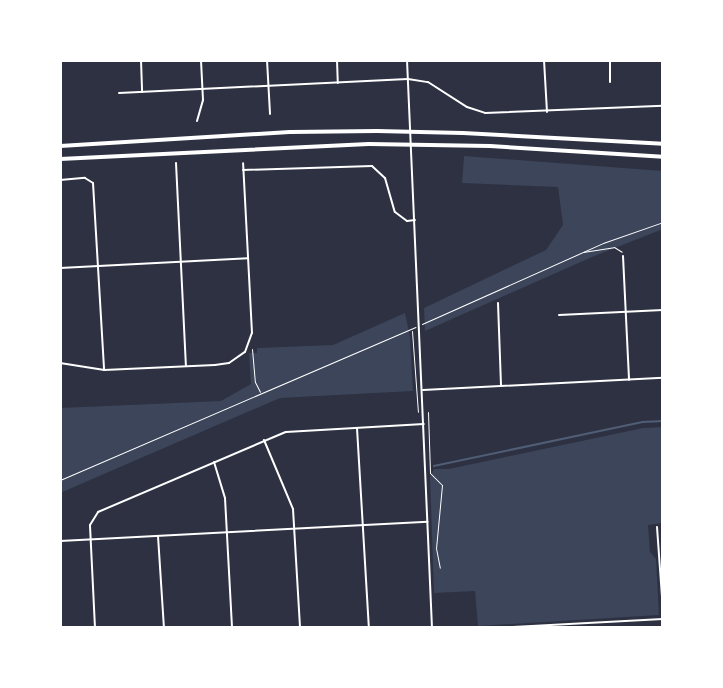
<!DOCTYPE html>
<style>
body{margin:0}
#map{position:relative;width:723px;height:688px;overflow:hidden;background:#2d3142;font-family:"Sofia Sans Condensed",sans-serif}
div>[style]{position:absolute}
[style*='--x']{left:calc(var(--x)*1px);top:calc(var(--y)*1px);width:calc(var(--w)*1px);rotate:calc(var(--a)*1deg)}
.green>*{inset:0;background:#3c4559}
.stream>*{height:1.5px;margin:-0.75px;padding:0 0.75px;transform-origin:0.75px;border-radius:0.75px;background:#4f5d75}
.path>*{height:1px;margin:-0.5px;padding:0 0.5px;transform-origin:0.5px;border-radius:0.5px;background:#fff}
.minor>*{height:2px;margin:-1px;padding:0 1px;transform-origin:1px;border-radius:1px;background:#fff}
.tertiary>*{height:2px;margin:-1px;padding:0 1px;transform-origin:1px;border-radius:1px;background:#fff}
.motorway>*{height:4px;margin:-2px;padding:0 2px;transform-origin:2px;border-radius:2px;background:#fff}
span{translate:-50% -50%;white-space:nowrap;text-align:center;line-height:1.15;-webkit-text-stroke:6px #fff;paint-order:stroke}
.frame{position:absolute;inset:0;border:62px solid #fff;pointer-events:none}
</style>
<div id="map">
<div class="green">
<i style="clip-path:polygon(464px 156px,663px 171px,663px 229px,592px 257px,425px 331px,424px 308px,546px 250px,563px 225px,558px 187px,462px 183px)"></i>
<i style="clip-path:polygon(405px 313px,410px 337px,413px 391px,280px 398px,60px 493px,60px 408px,221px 401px,251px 384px,249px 353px,257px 353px,257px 348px,333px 345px)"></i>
<i style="clip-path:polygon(663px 427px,663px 523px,648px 525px,650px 552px,656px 559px,659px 615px,478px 626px,475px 591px,434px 593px,430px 477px,434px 469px,449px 469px,643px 428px)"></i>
</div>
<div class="stream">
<i style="--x:434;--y:466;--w:214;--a:-11.9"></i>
<i style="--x:643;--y:422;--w:20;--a:-3"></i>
</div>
<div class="path">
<i style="--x:583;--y:252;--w:31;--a:-9"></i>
<i style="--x:614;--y:247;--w:9;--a:32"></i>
<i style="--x:422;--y:324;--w:198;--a:-24.1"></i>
<i style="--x:603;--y:243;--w:64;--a:-19.3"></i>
<i style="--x:412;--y:331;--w:81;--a:85.8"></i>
<i style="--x:252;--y:349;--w:33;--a:85"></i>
<i style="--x:255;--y:382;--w:11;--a:63"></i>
<i style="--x:428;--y:412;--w:61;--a:88.1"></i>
<i style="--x:430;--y:473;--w:17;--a:45"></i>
<i style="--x:442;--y:485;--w:63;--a:95.4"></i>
<i style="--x:436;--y:548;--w:20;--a:79"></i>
<i style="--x:60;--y:480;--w:387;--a:-23.3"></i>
</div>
<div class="minor">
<i style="--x:141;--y:60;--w:32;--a:88"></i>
<i style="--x:267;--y:60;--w:54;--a:86.8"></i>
<i style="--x:337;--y:60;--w:23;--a:88"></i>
<i style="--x:544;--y:60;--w:52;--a:86.7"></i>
<i style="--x:610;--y:60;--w:22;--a:90"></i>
<i style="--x:119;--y:93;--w:289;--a:-2.8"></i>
<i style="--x:197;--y:121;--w:22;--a:-74"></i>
<i style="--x:203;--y:100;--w:40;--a:-92.9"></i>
<i style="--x:176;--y:163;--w:203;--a:87.2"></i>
<i style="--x:243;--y:170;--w:129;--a:-1.8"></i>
<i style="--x:372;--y:166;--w:18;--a:43"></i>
<i style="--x:385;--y:178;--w:35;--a:74"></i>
<i style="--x:395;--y:212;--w:15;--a:37"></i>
<i style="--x:407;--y:221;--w:8;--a:-7"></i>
<i style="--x:60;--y:180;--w:25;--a:-5"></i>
<i style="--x:85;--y:178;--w:9;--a:32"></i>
<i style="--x:93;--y:183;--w:187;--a:86.6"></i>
<i style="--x:623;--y:256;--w:124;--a:87.2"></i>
<i style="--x:60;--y:268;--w:188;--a:-3"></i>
<i style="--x:498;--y:303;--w:83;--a:87.9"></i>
<i style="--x:559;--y:315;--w:104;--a:-2.8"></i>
<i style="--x:60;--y:363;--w:45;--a:9"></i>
<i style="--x:104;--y:370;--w:111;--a:-2.6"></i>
<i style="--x:215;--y:365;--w:14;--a:-8"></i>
<i style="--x:229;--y:363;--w:19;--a:-35"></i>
<i style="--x:245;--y:352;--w:20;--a:-70"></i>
<i style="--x:252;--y:333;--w:170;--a:-93"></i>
<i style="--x:423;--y:390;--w:240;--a:-2.9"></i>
<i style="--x:357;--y:428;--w:200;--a:86.6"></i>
<i style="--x:264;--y:440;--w:75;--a:67.2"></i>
<i style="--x:293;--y:509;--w:119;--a:86.6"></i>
<i style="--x:214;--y:462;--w:38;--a:73"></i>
<i style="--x:225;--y:498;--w:130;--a:86.9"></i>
<i style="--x:657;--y:527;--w:83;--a:85.9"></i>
<i style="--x:158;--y:536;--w:92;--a:86.3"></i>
<i style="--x:60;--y:541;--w:368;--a:-3"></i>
<i style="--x:95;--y:628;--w:103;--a:-92.8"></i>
<i style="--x:90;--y:525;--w:15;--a:-58"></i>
<i style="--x:98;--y:512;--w:204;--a:-23.1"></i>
<i style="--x:286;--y:432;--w:138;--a:-3.3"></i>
<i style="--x:492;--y:628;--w:171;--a:-3"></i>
</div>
<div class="tertiary">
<i style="--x:407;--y:60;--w:569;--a:87.48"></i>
<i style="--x:408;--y:79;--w:20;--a:9"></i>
<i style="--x:428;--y:82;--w:46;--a:32.7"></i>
<i style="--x:467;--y:107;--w:19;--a:18"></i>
<i style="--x:485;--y:113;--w:178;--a:-2.3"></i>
</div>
<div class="motorway">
<i style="--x:60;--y:146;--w:230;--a:-3.5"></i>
<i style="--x:290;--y:132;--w:87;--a:-0.7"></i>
<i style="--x:377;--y:131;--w:86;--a:1.3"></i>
<i style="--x:463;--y:133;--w:200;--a:3.1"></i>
<i style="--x:60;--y:159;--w:309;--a:-2.8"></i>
<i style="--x:369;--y:144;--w:121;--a:0.9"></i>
<i style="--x:490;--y:146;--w:173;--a:3.6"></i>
</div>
<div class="frame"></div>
</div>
